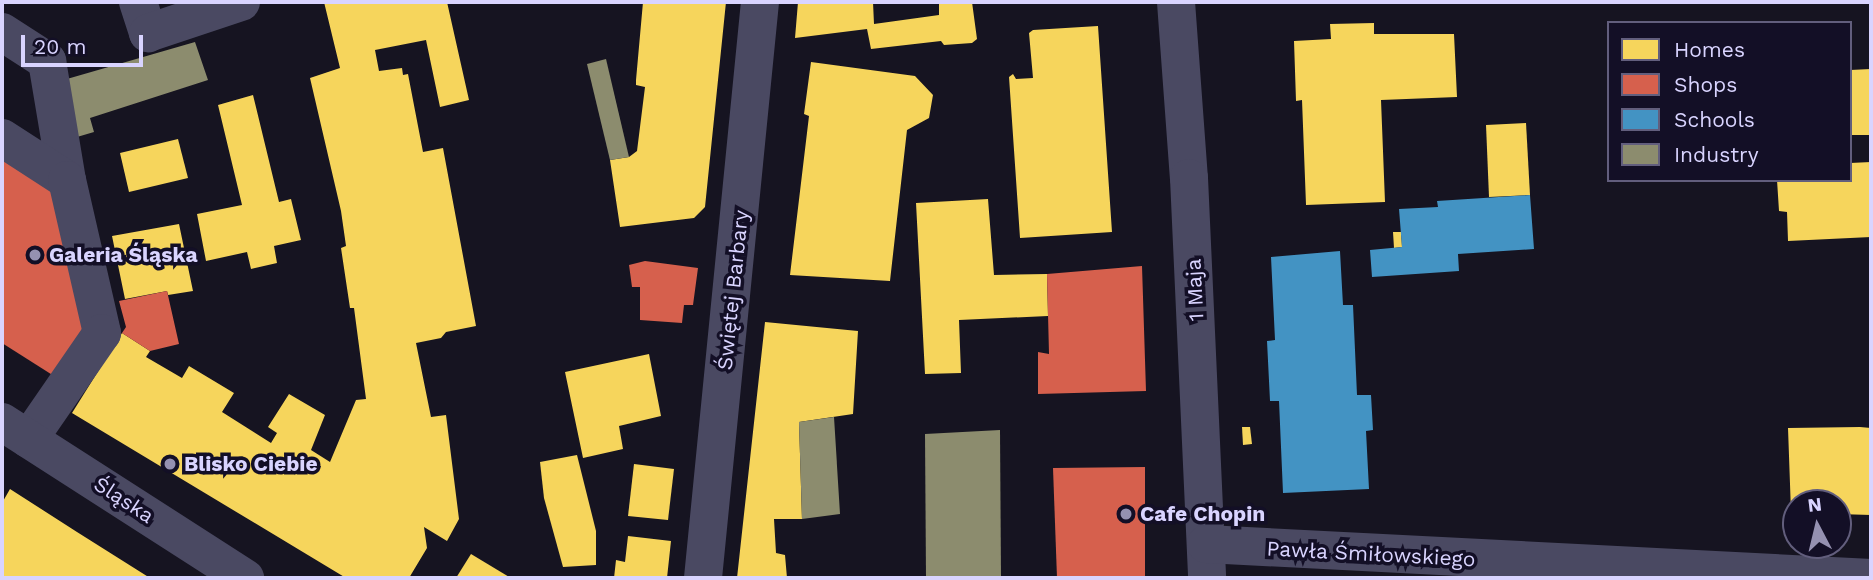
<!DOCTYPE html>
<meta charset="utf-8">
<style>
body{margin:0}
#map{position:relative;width:1873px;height:580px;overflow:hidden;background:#161421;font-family:"Work Sans",sans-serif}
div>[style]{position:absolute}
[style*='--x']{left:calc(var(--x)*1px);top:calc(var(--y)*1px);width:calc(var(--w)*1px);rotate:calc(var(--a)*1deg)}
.homes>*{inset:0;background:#f6d55c}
.shops>*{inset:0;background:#d6604d}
.schools>*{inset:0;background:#4393c3}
.industry>*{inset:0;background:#8c8c6e}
.minor>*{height:38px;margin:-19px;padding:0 19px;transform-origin:19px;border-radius:19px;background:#4a4962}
.dots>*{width:19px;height:19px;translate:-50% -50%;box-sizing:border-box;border:4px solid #130f26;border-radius:50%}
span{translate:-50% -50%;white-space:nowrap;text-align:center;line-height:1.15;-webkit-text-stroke:7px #130f26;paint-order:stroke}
.poi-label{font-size:21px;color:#d9d4ff;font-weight:700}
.left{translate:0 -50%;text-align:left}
.street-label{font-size:21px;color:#d9d4ff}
.frame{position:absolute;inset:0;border:4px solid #d9d4ff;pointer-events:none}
.legend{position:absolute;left:1607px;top:21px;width:245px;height:161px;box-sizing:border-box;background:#130f26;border:2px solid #625e7d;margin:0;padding:9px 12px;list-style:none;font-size:21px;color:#d9d4ff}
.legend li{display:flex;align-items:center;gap:14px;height:35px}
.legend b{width:35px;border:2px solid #625e7d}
.north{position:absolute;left:1782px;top:489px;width:70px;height:70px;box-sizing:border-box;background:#130f26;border:2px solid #625e7d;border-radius:50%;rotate:353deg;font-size:19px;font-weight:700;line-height:28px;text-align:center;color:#d9d4ff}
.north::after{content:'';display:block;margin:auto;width:24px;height:32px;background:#9591b1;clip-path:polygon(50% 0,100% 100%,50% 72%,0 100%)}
.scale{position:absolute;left:21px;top:35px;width:122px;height:32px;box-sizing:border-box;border:4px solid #d9d4ff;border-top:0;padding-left:9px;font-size:21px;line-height:24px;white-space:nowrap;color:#d9d4ff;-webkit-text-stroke:5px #130f26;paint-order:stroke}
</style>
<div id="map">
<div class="homes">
<i style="clip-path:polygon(324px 2px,447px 2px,469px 100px,440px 107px,426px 40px,375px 50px,379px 71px,402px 68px,403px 75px,408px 74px,423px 152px,443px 148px,476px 326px,446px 332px,441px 338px,416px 343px,431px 417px,446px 415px,459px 519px,447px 541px,424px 527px,427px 548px,409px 578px,346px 578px,72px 413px,122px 333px,150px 351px,146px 357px,182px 378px,189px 366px,234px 393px,222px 412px,271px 443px,277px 433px,268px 427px,289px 394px,325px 415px,311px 450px,330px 462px,356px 400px,366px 399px,354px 308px,350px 308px,341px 248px,346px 246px,341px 211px,310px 78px,340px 68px)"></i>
<i style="clip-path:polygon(643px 2px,726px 2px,705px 207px,694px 218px,620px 227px,610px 160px,629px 157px,637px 151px,645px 87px,636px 85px,636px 80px)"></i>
<i style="clip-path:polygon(798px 2px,873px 2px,874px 24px,939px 15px,939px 2px,972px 2px,977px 39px,972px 43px,944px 45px,941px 41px,871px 49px,867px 29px,795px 38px)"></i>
<i style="clip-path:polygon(1374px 23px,1374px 34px,1454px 34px,1457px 97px,1381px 100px,1385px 202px,1306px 205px,1302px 100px,1296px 101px,1294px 41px,1331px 39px,1330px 24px)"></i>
<i style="clip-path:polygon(1098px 26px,1112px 232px,1020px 238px,1009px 77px,1013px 74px,1016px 79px,1033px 78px,1029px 33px,1033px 30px)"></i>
<i style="clip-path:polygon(811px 62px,915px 76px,933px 95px,929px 118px,907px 130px,890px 281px,790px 275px,809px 116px,804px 114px)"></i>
<i style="clip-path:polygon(1871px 69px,1871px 135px,1850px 135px,1850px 70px)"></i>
<i style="clip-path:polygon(253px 95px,279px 202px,291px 199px,301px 240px,274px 246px,277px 263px,251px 269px,247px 252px,206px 261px,197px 214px,242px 205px,218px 105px)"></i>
<i style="clip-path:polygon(1526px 123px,1530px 195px,1489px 197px,1486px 125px)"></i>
<i style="clip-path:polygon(178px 139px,188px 178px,129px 192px,120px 153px)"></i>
<i style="clip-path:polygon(1871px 162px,1871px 237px,1788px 241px,1787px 212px,1779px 211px,1777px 180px,1850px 180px,1850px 163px)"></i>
<i style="clip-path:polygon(988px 199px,994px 275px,1047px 274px,1048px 316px,959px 320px,961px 373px,925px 374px,916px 203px)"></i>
<i style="clip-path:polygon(179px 224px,193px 291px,168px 295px,167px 291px,125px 299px,112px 236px)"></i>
<i style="clip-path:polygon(1393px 232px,1401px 232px,1402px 247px,1394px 248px)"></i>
<i style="clip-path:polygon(765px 322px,858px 331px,853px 414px,799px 422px,802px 519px,774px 519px,776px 553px,785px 555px,787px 578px,737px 578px)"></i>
<i style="clip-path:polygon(649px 354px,661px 416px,619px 426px,623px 449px,583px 458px,565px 372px)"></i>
<i style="clip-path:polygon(1242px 427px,1250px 427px,1252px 444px,1243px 445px)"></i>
<i style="clip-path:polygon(1860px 427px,1871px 428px,1871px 515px,1838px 514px,1838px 503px,1796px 503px,1796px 512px,1791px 512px,1788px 428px)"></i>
<i style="clip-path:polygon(577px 455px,596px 531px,596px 565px,563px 567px,544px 498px,540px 462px)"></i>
<i style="clip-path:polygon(634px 464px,674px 469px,668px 520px,628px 516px)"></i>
<i style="clip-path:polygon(10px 489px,77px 532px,150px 578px,4px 578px,2px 503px)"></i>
<i style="clip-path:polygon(628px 536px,671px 541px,667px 578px,614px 578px,616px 560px,625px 562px)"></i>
<i style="clip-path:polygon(471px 554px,511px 578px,456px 578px)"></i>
</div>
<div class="shops">
<i style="clip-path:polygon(7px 156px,50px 184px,85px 326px,54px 376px,2px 343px,2px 165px)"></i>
<i style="clip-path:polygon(645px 261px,698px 268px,693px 305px,684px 305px,682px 323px,640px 320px,640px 287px,632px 287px,629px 265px)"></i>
<i style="clip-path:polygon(1142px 266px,1146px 391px,1038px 394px,1038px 352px,1049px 354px,1047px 274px)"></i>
<i style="clip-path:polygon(167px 291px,179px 344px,150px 351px,122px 333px,126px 327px,119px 301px)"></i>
<i style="clip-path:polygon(1145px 467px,1145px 578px,1057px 578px,1053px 468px)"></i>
</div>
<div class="schools">
<i style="clip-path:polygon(1530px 195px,1534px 249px,1458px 254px,1459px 271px,1372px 277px,1370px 250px,1402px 247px,1399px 209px,1438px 207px,1437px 201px)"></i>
<i style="clip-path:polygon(1340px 251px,1343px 305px,1353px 305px,1357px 395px,1371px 395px,1373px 430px,1366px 431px,1369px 489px,1283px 493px,1279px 401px,1270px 401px,1267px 341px,1275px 340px,1271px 257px)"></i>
</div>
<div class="industry">
<i style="clip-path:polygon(195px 42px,208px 80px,90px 118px,94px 132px,77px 137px,60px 81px)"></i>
<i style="clip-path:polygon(606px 59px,629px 157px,610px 160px,587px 64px)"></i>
<i style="clip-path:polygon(834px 417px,840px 514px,802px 519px,799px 422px)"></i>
<i style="clip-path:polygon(1000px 430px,1001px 578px,926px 578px,925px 434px)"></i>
</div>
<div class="minor">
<i style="--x:138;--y:2;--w:33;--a:72"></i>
<i style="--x:148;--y:33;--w:98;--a:-18.4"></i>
<i style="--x:1176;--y:2;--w:176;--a:85.8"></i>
<i style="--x:1189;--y:178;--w:400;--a:87.4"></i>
<i style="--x:2;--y:32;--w:54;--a:32.8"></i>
<i style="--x:47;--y:61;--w:121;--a:80.5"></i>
<i style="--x:2;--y:138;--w:77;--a:32.9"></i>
<i style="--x:67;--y:180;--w:157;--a:77.1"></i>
<i style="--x:102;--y:333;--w:129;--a:124.6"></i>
<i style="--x:2;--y:422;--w:289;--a:32.7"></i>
<i style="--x:1206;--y:544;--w:666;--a:2.93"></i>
<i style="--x:703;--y:578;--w:579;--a:-84.35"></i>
</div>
<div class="dots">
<i style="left:35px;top:255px;background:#9591b1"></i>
<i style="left:170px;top:464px;background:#9591b1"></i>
<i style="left:1126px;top:514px;background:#9591b1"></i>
</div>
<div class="poi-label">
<span class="left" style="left:49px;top:255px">Galeria Śląska</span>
<span class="left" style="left:184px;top:464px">Blisko Ciebie</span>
<span class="left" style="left:1140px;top:514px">Cafe Chopin</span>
</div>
<div class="street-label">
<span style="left:733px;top:290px;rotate:-84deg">Świętej Barbary</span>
<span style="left:1195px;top:290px;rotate:-93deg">1 Maja</span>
<span style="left:124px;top:500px;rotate:33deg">Śląska</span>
<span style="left:1371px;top:554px;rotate:3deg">Pawła Śmiłowskiego</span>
</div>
<div class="frame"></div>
<ul class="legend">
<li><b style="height:19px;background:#f6d55c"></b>Homes</li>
<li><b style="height:19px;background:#d6604d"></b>Shops</li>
<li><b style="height:19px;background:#4393c3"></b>Schools</li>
<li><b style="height:19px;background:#8c8c6e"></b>Industry</li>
</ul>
<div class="north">N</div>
<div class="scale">20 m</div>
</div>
